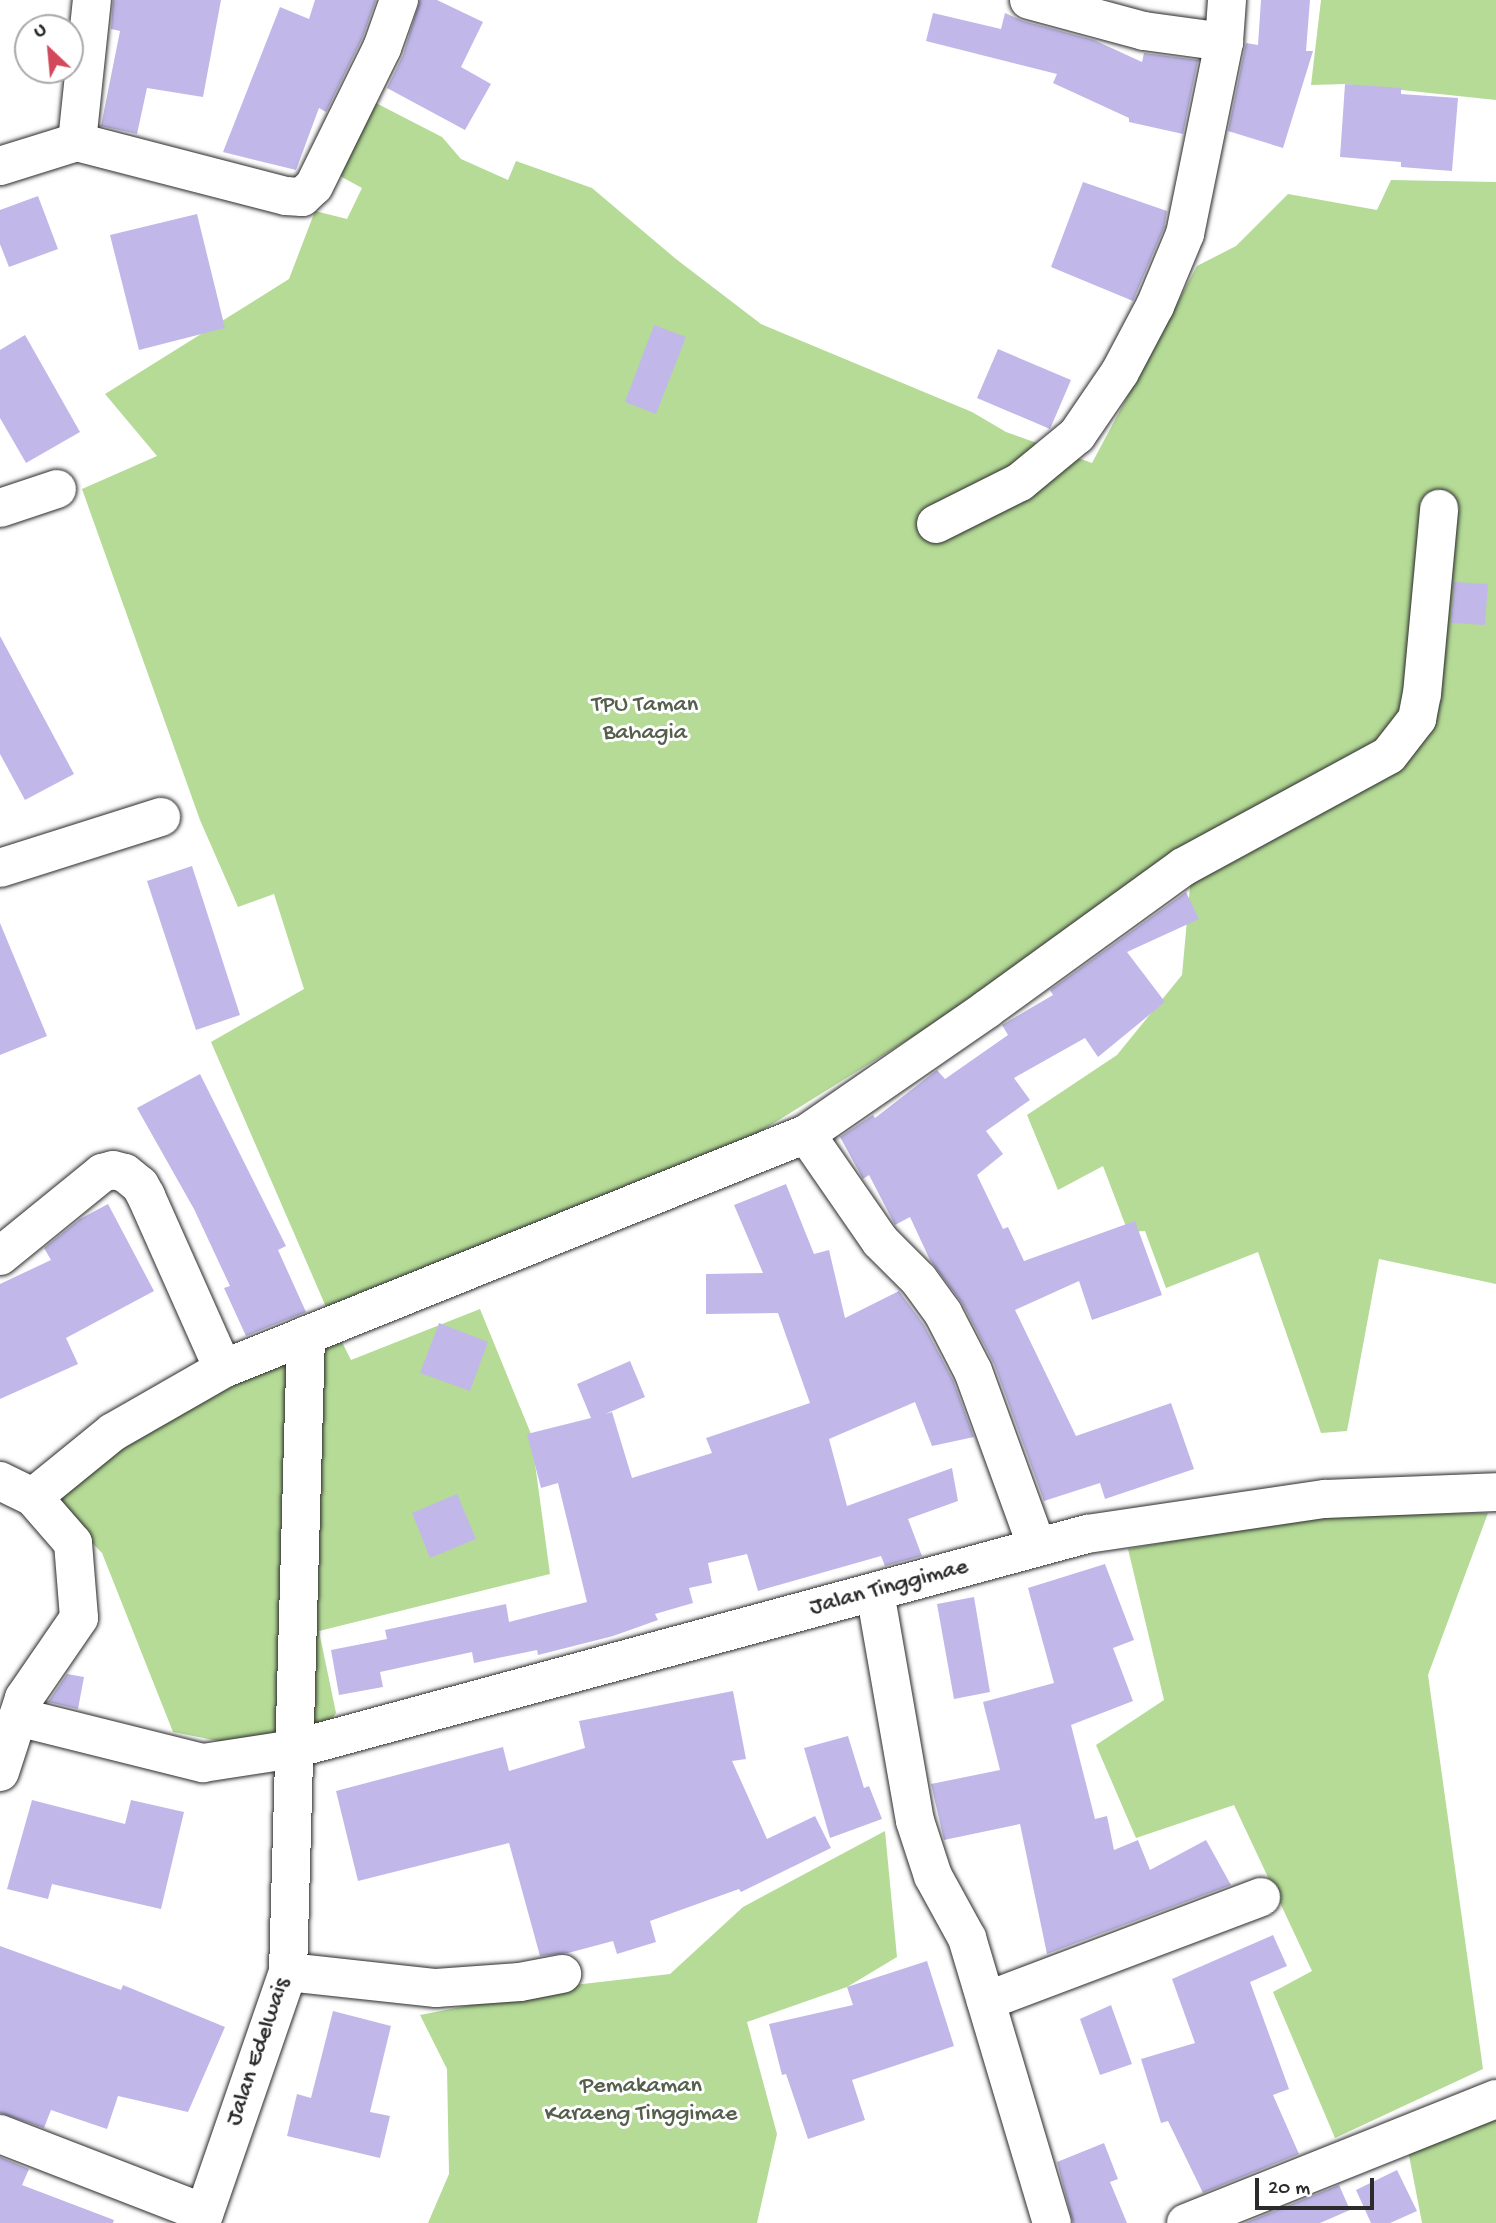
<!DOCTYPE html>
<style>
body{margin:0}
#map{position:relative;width:1496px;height:2223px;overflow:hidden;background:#fff;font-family:"Gochi Hand",sans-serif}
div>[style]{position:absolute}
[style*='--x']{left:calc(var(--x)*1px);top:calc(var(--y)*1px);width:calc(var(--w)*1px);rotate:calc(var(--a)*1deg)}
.green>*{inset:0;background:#b5db97}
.building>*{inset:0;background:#c1b8e9}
.roads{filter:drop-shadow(0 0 2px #2b2b2b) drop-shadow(0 0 2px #2b2b2b)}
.minor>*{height:38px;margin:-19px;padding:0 19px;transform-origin:19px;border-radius:19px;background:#fff}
span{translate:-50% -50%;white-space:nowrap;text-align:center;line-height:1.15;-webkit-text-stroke:6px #fff;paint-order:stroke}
.park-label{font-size:24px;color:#54604b}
.street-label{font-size:24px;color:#2b2b2b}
.north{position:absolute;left:14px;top:14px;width:70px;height:70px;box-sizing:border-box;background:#fff;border:2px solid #aaa;border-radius:50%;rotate:334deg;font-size:19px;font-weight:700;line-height:28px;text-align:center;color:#2b2b2b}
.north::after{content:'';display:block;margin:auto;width:24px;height:32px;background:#d1495b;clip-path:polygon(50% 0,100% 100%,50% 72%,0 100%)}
.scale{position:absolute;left:1255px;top:2178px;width:119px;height:32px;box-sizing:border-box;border:4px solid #2b2b2b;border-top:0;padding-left:9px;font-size:21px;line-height:24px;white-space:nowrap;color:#2b2b2b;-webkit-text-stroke:5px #fff;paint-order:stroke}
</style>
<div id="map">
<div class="green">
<i style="clip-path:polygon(1321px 0,1496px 0,1496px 100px,1345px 84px,1311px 85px)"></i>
<i style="clip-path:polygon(372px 101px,442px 137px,461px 159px,508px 180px,516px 161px,592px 188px,676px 259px,761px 324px,972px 412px,1006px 432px,1092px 463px,1197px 266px,1236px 246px,1288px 194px,1377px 210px,1391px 180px,1496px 182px,1496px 1284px,1379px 1259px,1347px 1431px,1321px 1433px,1258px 1252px,1166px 1288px,1145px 1231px,1128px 1232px,1103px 1166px,1058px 1190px,1027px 1115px,1117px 1055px,1182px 975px,1191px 876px,922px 1031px,737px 1146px,333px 1324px,351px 1360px,480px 1309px,531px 1434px,550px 1574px,319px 1631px,336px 1713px,327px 1725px,269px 1751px,173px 1732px,102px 1553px,34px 1483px,333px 1323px,211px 1042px,304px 989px,274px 894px,238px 907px,200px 820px,82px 489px,157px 456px,105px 394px,289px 279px,315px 211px,347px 219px,362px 188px,329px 170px)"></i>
<i style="clip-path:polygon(1488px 1513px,1428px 1675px,1483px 2069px,1335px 2138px,1273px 1992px,1312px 1971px,1234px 1805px,1136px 1838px,1096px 1745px,1164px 1700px,1128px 1549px,1311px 1516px)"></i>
<i style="clip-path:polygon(885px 1831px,897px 1957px,847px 1987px,747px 2022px,777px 2134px,757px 2223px,428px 2223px,449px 2174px,447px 2069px,420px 2015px,574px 1985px,670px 1974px,743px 1907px)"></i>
<i style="clip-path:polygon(1496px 2112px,1496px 2223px,1422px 2223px,1408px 2150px)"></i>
</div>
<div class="building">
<i style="clip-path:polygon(113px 0,221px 0,203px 97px,147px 88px,137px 134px,101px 126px,120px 31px,111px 29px)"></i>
<i style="clip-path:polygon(315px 0,376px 0,362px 39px,326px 112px,319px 108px,296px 170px,223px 152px,280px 7px,309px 19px)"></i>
<i style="clip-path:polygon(420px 0,437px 0,483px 22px,461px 67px,491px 84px,465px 130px,387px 88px,403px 55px)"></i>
<i style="clip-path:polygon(1261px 0,1310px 0,1306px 51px,1313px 51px,1283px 148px,1228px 131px,1246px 43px,1258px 45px)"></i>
<i style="clip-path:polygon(933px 13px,1001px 29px,1005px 13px,1023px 21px,1094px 40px,1142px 62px,1144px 53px,1198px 60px,1183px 134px,1129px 122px,1129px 118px,1053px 83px,1057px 74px,926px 41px)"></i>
<i style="clip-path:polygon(1345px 84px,1401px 88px,1401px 94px,1458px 98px,1452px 171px,1401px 167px,1401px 162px,1340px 157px)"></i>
<i style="clip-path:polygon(1083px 182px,1167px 211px,1164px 228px,1133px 301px,1051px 267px)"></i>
<i style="clip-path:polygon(38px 196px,58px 249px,9px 267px,0 244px,0 210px)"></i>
<i style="clip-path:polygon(197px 214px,225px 328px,139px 350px,110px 235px)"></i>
<i style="clip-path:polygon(654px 325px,686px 337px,656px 414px,625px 402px)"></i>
<i style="clip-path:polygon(25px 335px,80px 432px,26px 463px,0 418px,0 350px)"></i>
<i style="clip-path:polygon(998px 349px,1071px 380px,1050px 429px,977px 398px)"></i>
<i style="clip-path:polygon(1454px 582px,1488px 584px,1485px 625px,1451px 623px)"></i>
<i style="clip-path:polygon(0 636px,74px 774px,25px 800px,0 754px)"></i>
<i style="clip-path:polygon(192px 866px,240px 1015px,196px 1030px,147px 881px)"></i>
<i style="clip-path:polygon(1186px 892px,1199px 919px,1127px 952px,1165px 1002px,1098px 1057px,1085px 1038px,1014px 1078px,1030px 1100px,986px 1131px,1003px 1154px,977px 1175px,1003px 1229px,1008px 1227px,1024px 1261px,1135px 1221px,1162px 1295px,1092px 1320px,1079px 1281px,1015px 1310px,1076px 1436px,1171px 1403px,1194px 1469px,1105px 1499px,1100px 1483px,1044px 1501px,994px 1364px,962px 1303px,930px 1260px,910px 1217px,895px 1225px,869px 1175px,863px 1179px,840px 1137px,873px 1115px,875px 1118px,937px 1070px,945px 1079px,1008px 1035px,1002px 1025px,1053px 995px,1050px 990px)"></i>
<i style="clip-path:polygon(0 923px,47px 1036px,0 1055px)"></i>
<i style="clip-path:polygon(200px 1074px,286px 1246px,278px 1250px,306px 1312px,246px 1336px,224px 1288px,230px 1286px,194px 1209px,137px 1108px)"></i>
<i style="clip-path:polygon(786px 1184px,814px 1254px,829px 1250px,845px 1318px,899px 1291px,924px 1325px,953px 1380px,974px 1437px,932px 1446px,915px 1402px,829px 1439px,847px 1506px,952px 1468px,958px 1501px,908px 1519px,922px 1556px,885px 1566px,881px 1556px,758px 1591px,747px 1554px,708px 1563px,712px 1583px,689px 1588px,693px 1603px,655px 1614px,658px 1620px,613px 1636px,538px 1655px,537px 1650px,474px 1663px,472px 1652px,380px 1672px,383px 1687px,339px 1695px,331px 1650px,387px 1639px,385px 1630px,506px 1604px,509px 1622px,587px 1602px,558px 1483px,541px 1488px,527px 1434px,591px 1418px,577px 1384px,630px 1361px,645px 1397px,605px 1414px,612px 1412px,632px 1478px,712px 1453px,706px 1438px,810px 1403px,778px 1313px,706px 1314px,706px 1274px,763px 1273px,734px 1205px)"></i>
<i style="clip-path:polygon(108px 1204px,154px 1291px,66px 1338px,78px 1364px,0 1399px,0 1284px,51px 1260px,44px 1248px,80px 1219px)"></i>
<i style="clip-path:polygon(439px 1323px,488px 1342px,470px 1391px,420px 1373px)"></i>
<i style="clip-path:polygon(457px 1494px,476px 1539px,430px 1558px,412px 1513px)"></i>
<i style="clip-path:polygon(1105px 1564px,1134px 1640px,1113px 1648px,1133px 1701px,1071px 1725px,1095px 1819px,1107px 1816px,1114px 1850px,1138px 1840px,1150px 1870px,1206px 1840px,1231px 1885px,1047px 1954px,1020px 1824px,944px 1840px,931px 1784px,1000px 1770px,983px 1702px,1054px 1683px,1028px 1588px)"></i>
<i style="clip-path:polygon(974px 1597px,990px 1692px,954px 1699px,937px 1604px)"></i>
<i style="clip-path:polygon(67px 1674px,84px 1677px,78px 1709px,48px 1702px)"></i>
<i style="clip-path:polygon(733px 1691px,746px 1759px,732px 1761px,767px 1839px,815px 1816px,831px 1848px,741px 1892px,739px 1889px,650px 1921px,656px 1942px,617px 1954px,613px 1941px,568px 1953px,540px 1956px,509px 1843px,358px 1881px,336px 1791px,503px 1747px,509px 1771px,585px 1748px,579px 1721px)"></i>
<i style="clip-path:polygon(848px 1736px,864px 1788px,869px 1786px,882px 1819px,830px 1838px,804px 1748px)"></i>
<i style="clip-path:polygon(32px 1800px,125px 1824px,131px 1800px,184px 1812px,161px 1909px,52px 1884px,48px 1899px,7px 1889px)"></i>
<i style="clip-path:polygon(1273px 1935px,1287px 1966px,1250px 1982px,1289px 2089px,1273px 2095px,1299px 2154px,1203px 2193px,1168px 2121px,1161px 2123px,1141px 2059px,1195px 2043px,1172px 1979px)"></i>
<i style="clip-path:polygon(0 1946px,121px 1990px,123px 1985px,225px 2027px,188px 2112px,118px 2096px,107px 2129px,51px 2110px,44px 2128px,0 2113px)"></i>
<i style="clip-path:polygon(927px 1961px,954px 2046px,852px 2080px,865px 2120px,808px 2139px,786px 2074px,782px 2075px,769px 2024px,853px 2005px,847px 1987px)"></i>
<i style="clip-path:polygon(1111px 2005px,1132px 2064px,1100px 2075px,1080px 2019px)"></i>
<i style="clip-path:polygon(333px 2011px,391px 2026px,370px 2112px,390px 2116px,380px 2158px,287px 2136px,297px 2094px,311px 2098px)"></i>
<i style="clip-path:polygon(1104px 2143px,1118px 2179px,1110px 2182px,1127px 2223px,1073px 2223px,1057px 2162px)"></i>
<i style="clip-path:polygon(0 2157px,29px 2169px,22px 2185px,114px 2220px,113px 2223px,0 2223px)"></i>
<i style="clip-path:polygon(1397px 2170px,1417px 2211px,1390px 2223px,1371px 2223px,1356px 2190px)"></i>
<i style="clip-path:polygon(1339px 2185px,1350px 2210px,1320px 2223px,1245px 2223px)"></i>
</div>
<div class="roads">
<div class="minor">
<i style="--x:1029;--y:0;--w:119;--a:15.1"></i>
<i style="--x:1144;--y:31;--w:81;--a:7.8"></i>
<i style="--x:77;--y:142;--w:216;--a:14.5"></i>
<i style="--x:286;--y:196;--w:16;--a:4"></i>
<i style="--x:302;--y:197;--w:16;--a:-43"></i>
<i style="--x:314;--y:186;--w:154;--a:-63.8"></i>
<i style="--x:382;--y:48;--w:51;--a:-70.5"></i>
<i style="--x:77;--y:142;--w:143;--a:-84"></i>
<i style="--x:0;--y:166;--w:81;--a:-17.3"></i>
<i style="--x:0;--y:508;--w:60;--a:-18.4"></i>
<i style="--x:936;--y:524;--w:94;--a:-26.6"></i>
<i style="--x:1020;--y:482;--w:74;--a:-39.5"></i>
<i style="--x:1077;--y:435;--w:76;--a:-55.7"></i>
<i style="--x:1120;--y:372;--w:75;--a:-62.1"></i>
<i style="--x:1155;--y:306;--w:78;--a:-67.4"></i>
<i style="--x:1185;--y:234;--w:196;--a:-78.5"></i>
<i style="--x:1224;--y:42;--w:42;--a:-85.9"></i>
<i style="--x:0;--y:868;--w:169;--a:-17.6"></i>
<i style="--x:806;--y:1134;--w:130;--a:55.3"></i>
<i style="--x:880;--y:1241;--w:55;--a:45"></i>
<i style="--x:919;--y:1280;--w:41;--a:54"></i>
<i style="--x:943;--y:1313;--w:65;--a:62.7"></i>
<i style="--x:973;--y:1371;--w:187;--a:70"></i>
<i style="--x:0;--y:1256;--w:132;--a:-39.1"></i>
<i style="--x:102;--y:1173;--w:11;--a:-15"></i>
<i style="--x:113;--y:1170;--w:12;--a:14"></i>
<i style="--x:125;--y:1173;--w:19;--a:39"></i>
<i style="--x:140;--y:1185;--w:13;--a:61"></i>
<i style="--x:146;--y:1196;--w:189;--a:66"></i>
<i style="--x:0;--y:1481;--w:37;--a:26"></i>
<i style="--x:33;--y:1497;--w:61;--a:49"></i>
<i style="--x:73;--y:1543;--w:75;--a:85.4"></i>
<i style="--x:79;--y:1618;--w:97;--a:124.5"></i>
<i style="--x:24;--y:1698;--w:78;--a:108"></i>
<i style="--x:33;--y:1497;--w:103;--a:-39.1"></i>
<i style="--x:113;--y:1432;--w:127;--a:-29.8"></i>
<i style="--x:223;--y:1369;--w:629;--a:-21.95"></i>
<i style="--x:806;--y:1134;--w:220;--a:-34.6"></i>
<i style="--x:987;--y:1009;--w:242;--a:-35.9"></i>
<i style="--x:1183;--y:867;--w:234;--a:-28.5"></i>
<i style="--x:1389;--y:755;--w:46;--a:-52.1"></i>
<i style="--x:1417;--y:719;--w:25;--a:-79"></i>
<i style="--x:1422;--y:694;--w:186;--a:-84.7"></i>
<i style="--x:875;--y:1592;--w:232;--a:80.1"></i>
<i style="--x:915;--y:1821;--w:58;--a:71.9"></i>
<i style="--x:933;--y:1876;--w:71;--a:61.3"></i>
<i style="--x:967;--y:1938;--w:297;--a:73.4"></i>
<i style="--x:18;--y:1717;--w:191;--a:14"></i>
<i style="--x:203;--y:1763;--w:92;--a:-8.7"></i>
<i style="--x:294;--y:1749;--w:822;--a:-15.17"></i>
<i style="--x:1087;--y:1534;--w:241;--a:-8.4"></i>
<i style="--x:1325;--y:1499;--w:171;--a:-2.3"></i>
<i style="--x:288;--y:1972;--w:149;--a:6.2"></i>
<i style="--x:436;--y:1988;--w:84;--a:-4.1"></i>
<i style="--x:520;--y:1982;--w:43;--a:-10.8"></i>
<i style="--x:986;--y:2001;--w:294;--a:-20.7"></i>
<i style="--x:0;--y:2134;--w:219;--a:21.2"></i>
<i style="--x:201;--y:2223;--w:266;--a:-70.9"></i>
<i style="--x:288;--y:1972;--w:637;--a:-88.38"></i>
<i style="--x:1186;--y:2223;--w:334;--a:-21.8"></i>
</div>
</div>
<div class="park-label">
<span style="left:645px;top:720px">TPU Taman<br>Bahagia</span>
<span style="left:641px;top:2101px">Pemakaman<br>Karaeng Tinggimae</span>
</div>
<div class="street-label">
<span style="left:889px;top:1588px;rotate:-15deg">Jalan Tinggimae</span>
<span style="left:259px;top:2052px;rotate:-71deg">Jalan Edelwais</span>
</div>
<div class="north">U</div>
<div class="scale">20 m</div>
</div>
